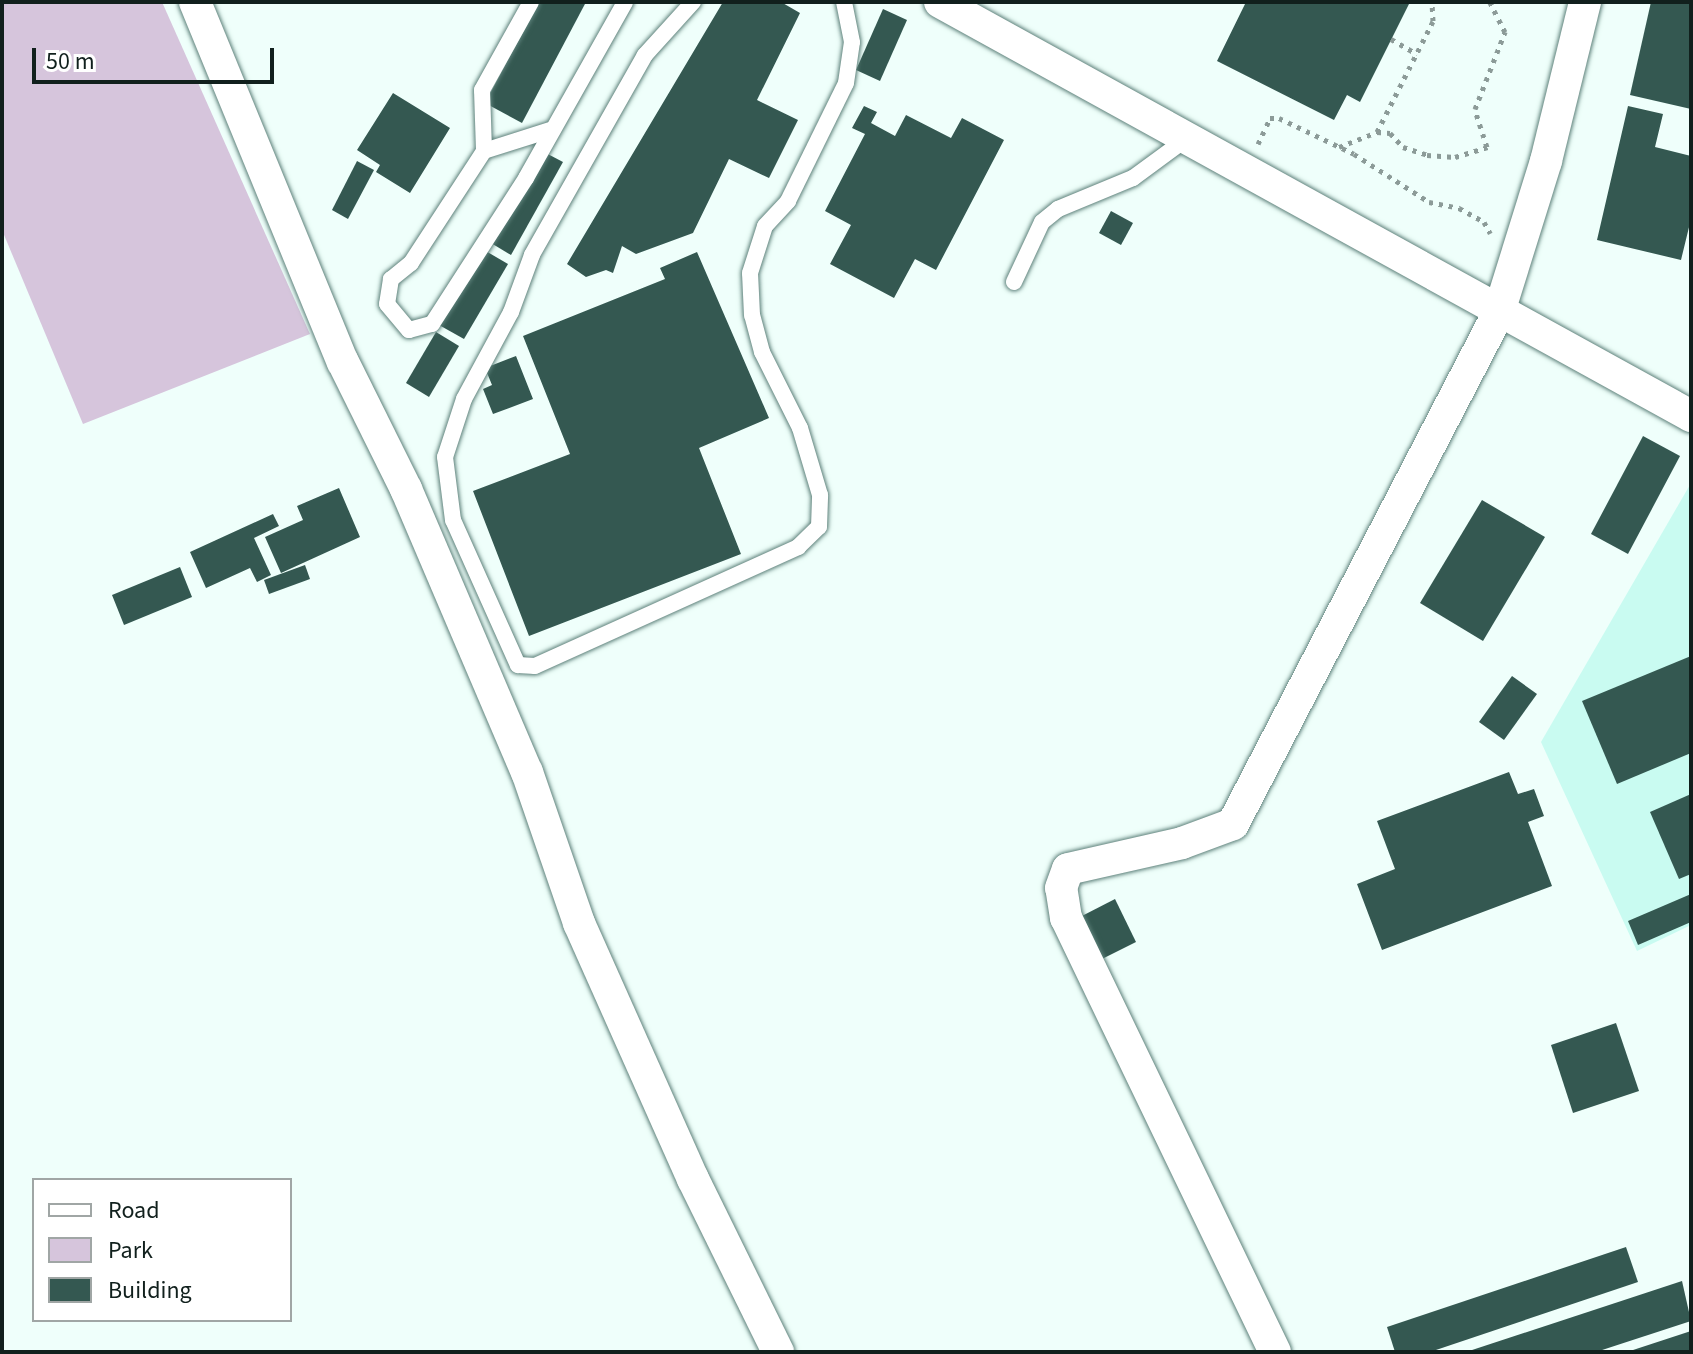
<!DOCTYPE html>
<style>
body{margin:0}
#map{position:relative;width:1693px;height:1354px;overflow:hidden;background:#effffb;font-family:"Source Sans 3",sans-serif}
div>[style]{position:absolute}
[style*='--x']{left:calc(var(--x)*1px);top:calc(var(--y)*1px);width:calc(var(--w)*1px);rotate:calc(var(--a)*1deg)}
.built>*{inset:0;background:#c9fbf1}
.green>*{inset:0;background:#d6c5dc}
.building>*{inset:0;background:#345851}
.path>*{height:5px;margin-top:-2.5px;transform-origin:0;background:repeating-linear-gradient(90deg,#8c9b98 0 4px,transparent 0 10px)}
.roads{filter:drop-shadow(0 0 2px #5e827b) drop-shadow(0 0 2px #5e827b)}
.lane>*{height:16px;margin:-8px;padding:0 8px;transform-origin:8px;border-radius:8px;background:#fff}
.street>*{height:32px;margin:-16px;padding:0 16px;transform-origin:16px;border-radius:16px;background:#fff}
span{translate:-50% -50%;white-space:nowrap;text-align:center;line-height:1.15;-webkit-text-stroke:8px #fff;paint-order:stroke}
.frame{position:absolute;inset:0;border:4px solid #11201d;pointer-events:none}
.legend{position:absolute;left:32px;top:1178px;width:260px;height:144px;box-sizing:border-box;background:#fff;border:2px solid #a0a6a5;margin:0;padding:10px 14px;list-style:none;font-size:24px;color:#11201d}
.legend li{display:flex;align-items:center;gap:16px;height:40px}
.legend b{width:40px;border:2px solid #a0a6a5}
.scale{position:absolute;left:32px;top:48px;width:242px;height:36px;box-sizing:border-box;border:4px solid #11201d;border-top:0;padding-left:10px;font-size:24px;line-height:28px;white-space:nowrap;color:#11201d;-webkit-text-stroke:6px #fff;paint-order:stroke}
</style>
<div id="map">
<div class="built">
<i style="clip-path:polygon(1691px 483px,1691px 925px,1637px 951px,1541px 742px)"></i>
</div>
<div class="green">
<i style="clip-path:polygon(2px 2px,162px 2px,310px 334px,83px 424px,2px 230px)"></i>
</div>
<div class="building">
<i style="clip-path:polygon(539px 2px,586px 2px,522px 123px,485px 103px)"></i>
<i style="clip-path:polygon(723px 2px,781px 2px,800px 13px,757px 100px,798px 120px,769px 178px,729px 159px,693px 233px,636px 254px,622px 246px,613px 273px,606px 270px,586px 277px,567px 264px)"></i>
<i style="clip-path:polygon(1246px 2px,1410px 2px,1360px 102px,1347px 95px,1334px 120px,1217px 61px)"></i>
<i style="clip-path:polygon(1651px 2px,1691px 2px,1691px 109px,1630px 95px)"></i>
<i style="clip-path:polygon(883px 9px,907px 20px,880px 81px,856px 70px)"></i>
<i style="clip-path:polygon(393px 93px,450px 128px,410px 193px,376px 172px,380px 165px,357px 150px)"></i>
<i style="clip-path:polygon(864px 106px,877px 112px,871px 123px,895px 136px,906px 115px,951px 138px,962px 118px,1004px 140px,936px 270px,915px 259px,894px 298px,830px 264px,851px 225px,825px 211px,865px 134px,852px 128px)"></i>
<i style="clip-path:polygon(1628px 106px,1663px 114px,1655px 147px,1691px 156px,1691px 219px,1681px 260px,1597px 240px)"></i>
<i style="clip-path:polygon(542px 151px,563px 162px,511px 255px,491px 243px)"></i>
<i style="clip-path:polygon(357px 161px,374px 170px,348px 219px,332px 210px)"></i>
<i style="clip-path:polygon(1111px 211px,1133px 223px,1121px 245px,1099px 233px)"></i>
<i style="clip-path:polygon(484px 250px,508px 264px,464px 339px,439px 325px)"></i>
<i style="clip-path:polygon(697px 252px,769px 418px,699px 448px,741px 554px,529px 636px,473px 491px,570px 454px,523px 336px,665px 279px,660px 268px)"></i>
<i style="clip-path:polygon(436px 332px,459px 346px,429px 397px,406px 383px)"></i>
<i style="clip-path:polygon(516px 356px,533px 399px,493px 414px,483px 389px,492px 385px,485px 368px)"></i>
<i style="clip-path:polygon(1643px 436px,1680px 456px,1628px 554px,1591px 534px)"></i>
<i style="clip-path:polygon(339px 488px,360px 537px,281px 573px,265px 537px,303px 520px,297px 506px)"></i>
<i style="clip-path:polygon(1482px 500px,1545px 537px,1483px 641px,1420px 603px)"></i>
<i style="clip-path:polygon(273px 514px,279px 526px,254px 538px,271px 575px,257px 582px,250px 568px,206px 588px,190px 552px)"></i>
<i style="clip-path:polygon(305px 565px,310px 579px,269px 594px,264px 580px)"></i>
<i style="clip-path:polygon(180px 567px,192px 597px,124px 625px,112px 595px)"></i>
<i style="clip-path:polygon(1691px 656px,1691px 753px,1617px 784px,1582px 701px)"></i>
<i style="clip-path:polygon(1512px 676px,1537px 694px,1504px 740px,1479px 722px)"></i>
<i style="clip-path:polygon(1509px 772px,1518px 794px,1534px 789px,1544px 816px,1528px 822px,1552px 886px,1382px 950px,1357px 884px,1395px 869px,1377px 821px)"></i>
<i style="clip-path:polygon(1691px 794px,1691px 874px,1679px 879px,1650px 812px)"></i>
<i style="clip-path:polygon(1691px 894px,1691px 922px,1638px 945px,1628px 921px)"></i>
<i style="clip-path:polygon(1115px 899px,1136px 942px,1100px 960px,1078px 918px)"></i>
<i style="clip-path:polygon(1616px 1023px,1639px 1091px,1573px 1113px,1551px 1045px)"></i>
<i style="clip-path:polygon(1626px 1247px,1638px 1282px,1430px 1352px,1395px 1352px,1387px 1327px)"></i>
<i style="clip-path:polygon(1682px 1281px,1691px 1321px,1596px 1352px,1466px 1352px)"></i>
<i style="clip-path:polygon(1691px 1331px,1691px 1352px,1630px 1352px,1630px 1351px)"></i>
</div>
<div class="path">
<i style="--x:1391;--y:39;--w:30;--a:30"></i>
<i style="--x:1377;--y:132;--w:124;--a:-63.2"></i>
<i style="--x:1433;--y:21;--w:19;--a:-93"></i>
<i style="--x:1258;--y:144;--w:29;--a:-65"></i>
<i style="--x:1270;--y:118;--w:9;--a:0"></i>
<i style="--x:1279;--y:118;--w:83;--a:25.6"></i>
<i style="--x:1354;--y:154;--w:89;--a:32.6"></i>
<i style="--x:1429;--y:202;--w:31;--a:11"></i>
<i style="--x:1459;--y:208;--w:29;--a:29"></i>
<i style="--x:1484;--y:222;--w:13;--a:61"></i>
<i style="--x:1339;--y:147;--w:41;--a:-21.5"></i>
<i style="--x:1377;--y:132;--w:13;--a:4"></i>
<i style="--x:1390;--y:133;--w:19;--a:47"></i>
<i style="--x:1403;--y:147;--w:25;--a:18"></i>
<i style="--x:1427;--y:155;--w:28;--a:4"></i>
<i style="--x:1455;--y:157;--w:34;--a:-17"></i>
<i style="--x:1487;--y:147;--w:40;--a:-108"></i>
<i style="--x:1475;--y:109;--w:83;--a:-68.7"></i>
<i style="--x:1505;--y:32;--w:34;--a:-117"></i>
</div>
<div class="roads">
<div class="lane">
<i style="--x:531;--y:2;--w:101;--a:119.1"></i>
<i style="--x:482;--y:90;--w:61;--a:88.1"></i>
<i style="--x:484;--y:151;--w:134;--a:123.1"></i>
<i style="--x:411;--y:263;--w:26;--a:141"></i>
<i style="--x:391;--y:279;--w:25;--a:99"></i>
<i style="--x:387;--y:304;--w:34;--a:50"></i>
<i style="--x:409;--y:330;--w:24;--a:-15"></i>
<i style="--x:432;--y:324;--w:174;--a:-57.2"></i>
<i style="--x:526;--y:178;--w:202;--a:-60.6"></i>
<i style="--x:693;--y:2;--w:72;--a:132.2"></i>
<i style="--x:645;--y:55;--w:230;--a:119.5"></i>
<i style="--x:532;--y:255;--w:61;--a:110.2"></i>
<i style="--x:511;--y:312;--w:99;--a:118.4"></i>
<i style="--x:464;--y:399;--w:61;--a:108.1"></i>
<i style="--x:445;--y:457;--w:64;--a:82.8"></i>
<i style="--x:453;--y:520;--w:159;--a:65.9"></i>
<i style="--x:518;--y:665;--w:17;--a:3"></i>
<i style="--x:535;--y:666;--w:289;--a:-24.3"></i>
<i style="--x:798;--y:547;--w:29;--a:-44"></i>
<i style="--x:819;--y:527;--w:32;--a:-88"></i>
<i style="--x:820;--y:495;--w:70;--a:-106.6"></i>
<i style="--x:800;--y:428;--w:85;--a:-116.6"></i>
<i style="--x:762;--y:352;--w:38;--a:-105"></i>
<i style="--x:752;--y:315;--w:42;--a:-92.7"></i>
<i style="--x:750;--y:273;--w:49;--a:-72.3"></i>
<i style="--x:765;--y:226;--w:34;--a:-47"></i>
<i style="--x:788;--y:201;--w:131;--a:-63.8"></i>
<i style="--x:846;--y:83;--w:41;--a:-81.7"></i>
<i style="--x:852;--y:42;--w:41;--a:-101.3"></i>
<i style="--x:484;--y:151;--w:69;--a:-17.7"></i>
<i style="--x:1014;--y:282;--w:66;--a:-65"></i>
<i style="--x:1042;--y:222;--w:21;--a:-39"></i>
<i style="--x:1058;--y:209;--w:81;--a:-22.5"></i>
<i style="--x:1133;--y:178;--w:66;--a:-36.3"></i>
</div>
<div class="street">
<i style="--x:195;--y:2;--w:389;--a:67.7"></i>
<i style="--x:343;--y:362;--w:142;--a:63.6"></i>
<i style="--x:406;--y:489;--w:308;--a:66.9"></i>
<i style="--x:527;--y:772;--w:160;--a:71"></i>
<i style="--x:579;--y:923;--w:280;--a:66"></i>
<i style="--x:693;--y:1179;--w:193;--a:63.8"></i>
<i style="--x:940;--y:2;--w:858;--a:28.87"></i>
<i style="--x:1275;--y:1352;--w:482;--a:-115.7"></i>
<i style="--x:1066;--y:918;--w:30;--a:-99"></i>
<i style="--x:1061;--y:888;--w:20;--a:-70"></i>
<i style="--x:1068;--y:869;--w:117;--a:-12.8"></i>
<i style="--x:1182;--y:843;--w:54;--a:-20.4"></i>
<i style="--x:1233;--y:824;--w:577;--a:-62.55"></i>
<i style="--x:1499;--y:312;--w:158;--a:-72.7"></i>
<i style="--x:1546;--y:161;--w:164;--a:-76.2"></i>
</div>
</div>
<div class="frame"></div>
<ul class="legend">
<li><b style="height:10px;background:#fff"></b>Road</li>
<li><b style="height:22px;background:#d6c5dc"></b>Park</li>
<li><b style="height:22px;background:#345851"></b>Building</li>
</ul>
<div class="scale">50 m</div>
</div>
